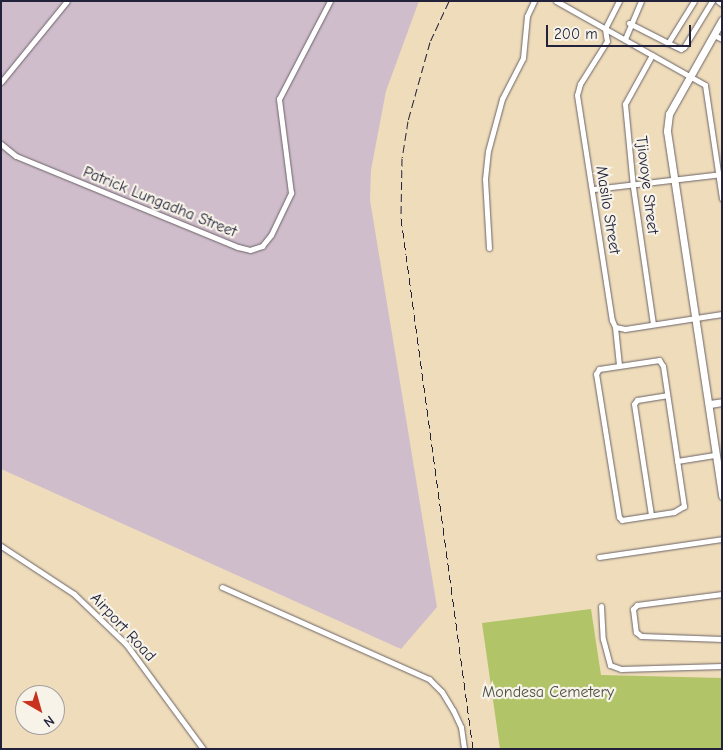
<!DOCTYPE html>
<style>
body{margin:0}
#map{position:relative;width:723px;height:750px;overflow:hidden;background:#efdcba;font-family:"Comic Neue",sans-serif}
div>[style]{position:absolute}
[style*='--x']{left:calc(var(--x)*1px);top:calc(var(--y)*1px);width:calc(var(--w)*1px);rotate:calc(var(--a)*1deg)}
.industrial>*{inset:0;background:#d0bdcc}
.green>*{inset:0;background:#b1c468}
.roads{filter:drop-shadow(0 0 1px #6a6367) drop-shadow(0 0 1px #6a6367)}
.street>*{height:5px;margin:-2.5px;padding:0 2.5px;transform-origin:2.5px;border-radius:2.5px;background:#fff}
.secondary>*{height:7px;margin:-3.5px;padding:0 3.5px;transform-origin:3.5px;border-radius:3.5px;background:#fff}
.rail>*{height:1px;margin-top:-0.5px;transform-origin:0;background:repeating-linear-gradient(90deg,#22223b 0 8px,transparent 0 12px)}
span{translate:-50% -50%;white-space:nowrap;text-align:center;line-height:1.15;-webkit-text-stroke:4.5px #f7f3e8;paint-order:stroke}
.street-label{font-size:16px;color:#22223b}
.park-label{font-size:16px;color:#4d5348}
.frame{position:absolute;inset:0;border:2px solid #22223b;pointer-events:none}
.north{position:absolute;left:15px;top:685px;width:50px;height:50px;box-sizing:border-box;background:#f7f3e8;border:1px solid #a29fa3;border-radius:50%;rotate:142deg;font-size:14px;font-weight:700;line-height:20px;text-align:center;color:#22223b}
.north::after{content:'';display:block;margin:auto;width:18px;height:22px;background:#c8321e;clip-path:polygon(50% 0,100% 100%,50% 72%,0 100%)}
.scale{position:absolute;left:546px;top:25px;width:145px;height:22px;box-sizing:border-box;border:2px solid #22223b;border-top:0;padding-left:6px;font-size:15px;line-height:18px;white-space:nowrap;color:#22223b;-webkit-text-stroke:4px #f7f3e8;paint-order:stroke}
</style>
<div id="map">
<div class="industrial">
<i style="clip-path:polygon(1px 1px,419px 1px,386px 91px,371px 170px,370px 200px,437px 607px,401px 649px,1px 469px)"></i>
</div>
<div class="green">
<i style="clip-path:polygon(591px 609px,601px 675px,722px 678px,722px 749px,500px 749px,482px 623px)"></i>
</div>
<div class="roads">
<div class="street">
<i style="--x:556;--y:1;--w:171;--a:29.4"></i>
<i style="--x:705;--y:85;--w:115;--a:81.5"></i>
<i style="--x:619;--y:1;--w:31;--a:117"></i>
<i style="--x:605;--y:29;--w:12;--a:81"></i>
<i style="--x:607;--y:41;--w:51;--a:122.1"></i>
<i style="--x:580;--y:84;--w:11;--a:105"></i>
<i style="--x:577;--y:95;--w:228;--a:81.2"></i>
<i style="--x:612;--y:320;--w:8;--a:67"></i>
<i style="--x:615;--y:327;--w:10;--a:11"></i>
<i style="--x:625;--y:329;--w:98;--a:-8.8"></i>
<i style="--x:718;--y:1;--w:5;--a:37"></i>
<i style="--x:629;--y:23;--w:44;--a:27.1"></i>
<i style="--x:668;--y:43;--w:49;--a:-58.2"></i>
<i style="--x:714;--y:35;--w:9;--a:27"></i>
<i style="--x:625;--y:39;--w:41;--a:-67.2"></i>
<i style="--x:668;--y:43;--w:14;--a:25"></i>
<i style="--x:681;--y:49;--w:4;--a:-34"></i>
<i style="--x:684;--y:47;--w:54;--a:-58.7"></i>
<i style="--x:652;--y:55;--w:56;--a:118.9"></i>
<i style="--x:625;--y:104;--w:83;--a:84.5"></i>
<i style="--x:633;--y:187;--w:138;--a:81.7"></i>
<i style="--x:1;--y:82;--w:104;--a:-50.8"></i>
<i style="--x:1;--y:144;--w:19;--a:39"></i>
<i style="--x:16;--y:156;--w:240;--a:22.3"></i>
<i style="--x:238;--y:247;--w:12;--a:14"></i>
<i style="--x:250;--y:250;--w:13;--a:-18"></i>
<i style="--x:262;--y:246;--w:14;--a:-51"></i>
<i style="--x:271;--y:235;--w:47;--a:-64.5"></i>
<i style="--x:291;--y:193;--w:95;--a:-97.3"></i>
<i style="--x:279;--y:99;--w:110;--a:-62.5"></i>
<i style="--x:594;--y:189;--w:129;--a:-6.7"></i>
<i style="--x:489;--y:248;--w:69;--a:-93.3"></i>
<i style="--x:485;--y:179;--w:28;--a:-84"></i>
<i style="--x:488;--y:151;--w:54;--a:-74.9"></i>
<i style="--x:502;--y:99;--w:46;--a:-62.9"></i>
<i style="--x:523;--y:58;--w:42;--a:-84.6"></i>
<i style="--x:527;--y:16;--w:17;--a:-65"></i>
<i style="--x:615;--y:327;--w:38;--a:84"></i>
<i style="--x:659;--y:360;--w:7;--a:56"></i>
<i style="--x:663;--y:366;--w:142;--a:81.5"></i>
<i style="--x:684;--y:506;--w:12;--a:149"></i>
<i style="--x:674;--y:512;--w:53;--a:171.3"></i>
<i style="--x:622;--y:520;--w:4;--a:-135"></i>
<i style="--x:619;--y:517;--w:145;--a:-99.1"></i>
<i style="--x:596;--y:374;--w:6;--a:-59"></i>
<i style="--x:599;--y:369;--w:61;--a:-8.5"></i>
<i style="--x:677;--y:461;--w:38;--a:-9"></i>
<i style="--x:651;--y:515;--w:112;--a:-98.7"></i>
<i style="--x:634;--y:404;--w:5;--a:-53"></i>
<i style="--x:637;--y:400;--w:30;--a:-9"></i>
<i style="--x:1;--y:546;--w:87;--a:33.3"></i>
<i style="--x:74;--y:594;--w:72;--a:43.9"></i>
<i style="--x:126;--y:644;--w:130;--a:53.7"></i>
<i style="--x:599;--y:557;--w:124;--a:-8.3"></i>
<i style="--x:222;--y:587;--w:227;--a:24"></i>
<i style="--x:429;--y:679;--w:18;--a:45"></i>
<i style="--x:442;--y:692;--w:21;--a:59"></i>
<i style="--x:453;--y:710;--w:19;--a:65"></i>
<i style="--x:461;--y:727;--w:22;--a:82"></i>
<i style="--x:722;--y:594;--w:86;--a:172.6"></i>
<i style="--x:637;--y:605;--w:6;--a:135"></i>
<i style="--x:633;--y:609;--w:23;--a:83"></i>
<i style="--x:636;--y:632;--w:6;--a:39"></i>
<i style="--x:641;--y:636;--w:81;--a:2.1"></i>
<i style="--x:601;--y:606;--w:33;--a:87"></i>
<i style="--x:603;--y:639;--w:27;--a:75"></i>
<i style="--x:610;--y:665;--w:12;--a:20"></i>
<i style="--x:621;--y:669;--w:101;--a:-1.7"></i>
</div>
<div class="secondary">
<i style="--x:722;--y:20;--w:108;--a:119.4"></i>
<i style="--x:669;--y:114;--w:17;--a:97"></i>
<i style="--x:667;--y:131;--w:369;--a:81.4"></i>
<i style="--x:710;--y:404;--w:12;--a:-9"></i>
</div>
</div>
<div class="rail">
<i style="--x:449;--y:1;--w:45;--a:114.9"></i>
<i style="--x:430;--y:42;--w:82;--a:105.6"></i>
<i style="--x:408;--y:121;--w:37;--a:99"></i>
<i style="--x:402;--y:158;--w:60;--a:91"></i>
<i style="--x:401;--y:218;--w:536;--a:82.28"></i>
</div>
<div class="street-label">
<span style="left:647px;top:185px;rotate:83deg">Tjiovoye Street</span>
<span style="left:160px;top:202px;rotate:22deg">Patrick Lungadha Street</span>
<span style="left:608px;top:210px;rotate:81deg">Masilo Street</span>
<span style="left:123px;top:627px;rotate:47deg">Airport Road</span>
</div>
<div class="park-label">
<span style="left:548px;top:692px">Mondesa Cemetery</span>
</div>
<div class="frame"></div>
<div class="north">N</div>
<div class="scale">200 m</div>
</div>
